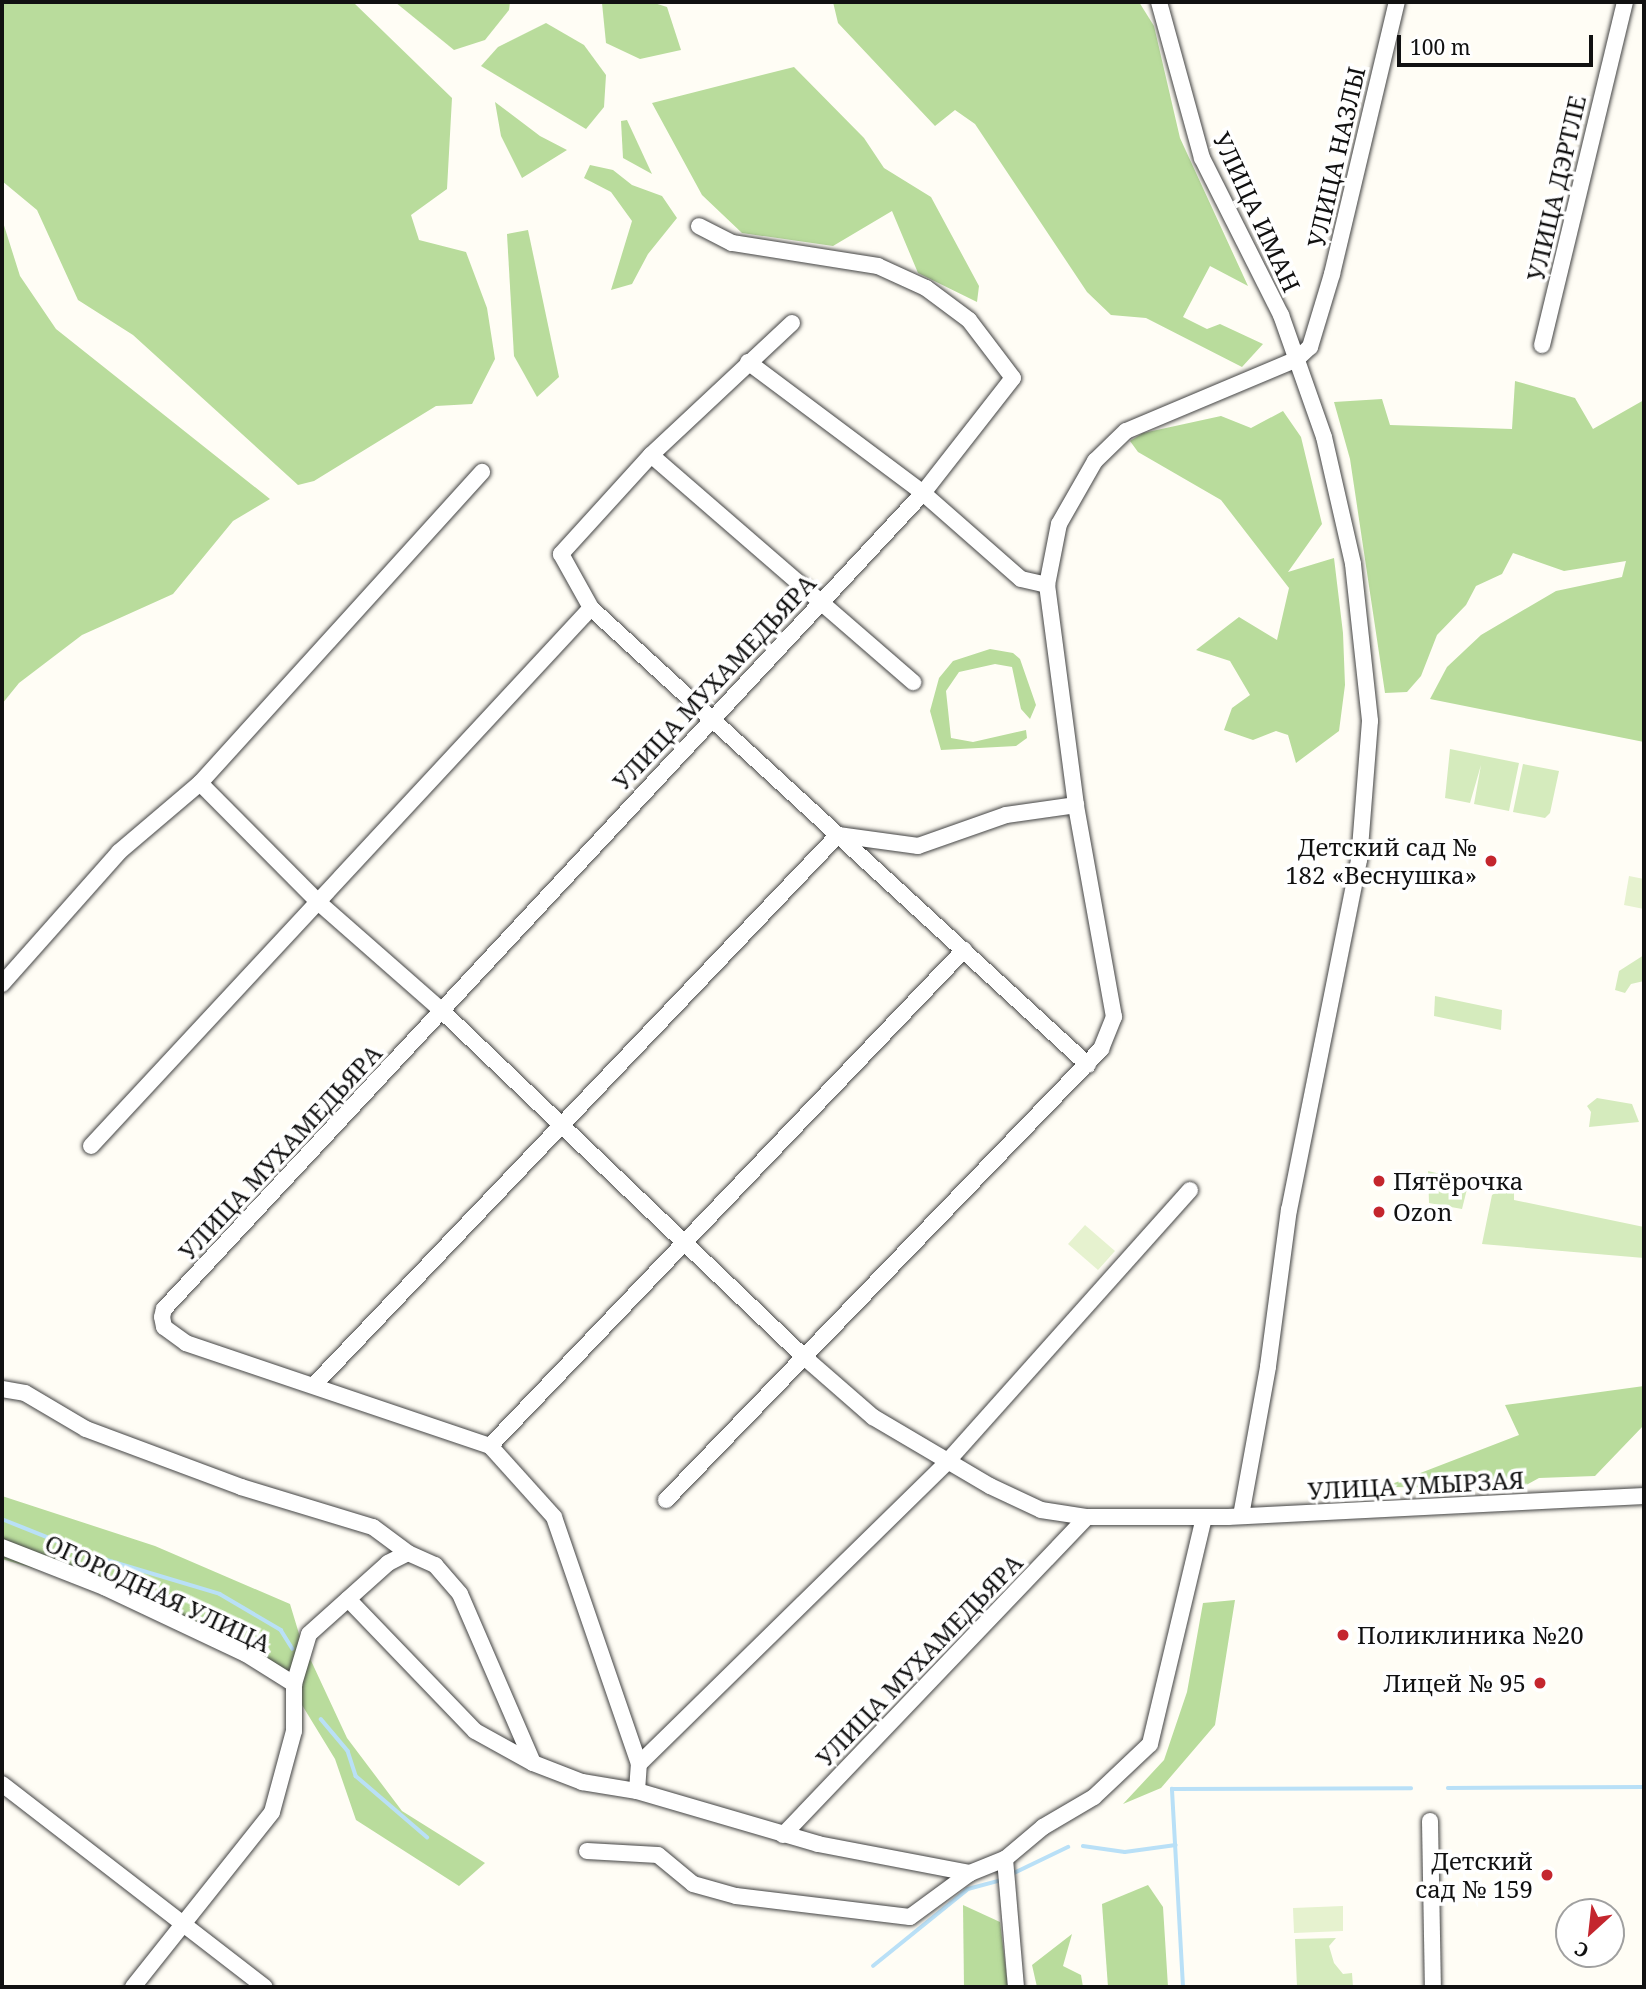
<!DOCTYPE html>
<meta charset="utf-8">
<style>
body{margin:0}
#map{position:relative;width:1646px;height:1989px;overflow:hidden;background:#fffdf5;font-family:"Noto Serif",serif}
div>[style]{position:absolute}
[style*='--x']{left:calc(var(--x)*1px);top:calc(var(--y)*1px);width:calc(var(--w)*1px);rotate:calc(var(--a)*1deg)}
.green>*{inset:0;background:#d5ebbd}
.forest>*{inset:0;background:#b9dc9c}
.pitch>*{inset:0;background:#e6f2cf}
.stream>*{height:3.5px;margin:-1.75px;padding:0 1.75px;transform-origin:1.75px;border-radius:1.75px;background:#b9e0f7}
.roads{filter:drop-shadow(0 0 2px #444) drop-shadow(0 0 2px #444)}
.minor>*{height:16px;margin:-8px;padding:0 8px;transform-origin:8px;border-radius:8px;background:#fff}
.dots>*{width:19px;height:19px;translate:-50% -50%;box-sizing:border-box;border:4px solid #fff;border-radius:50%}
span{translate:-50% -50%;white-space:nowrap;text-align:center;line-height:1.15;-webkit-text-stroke:7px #fff;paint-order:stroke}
.street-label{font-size:24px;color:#111}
.poi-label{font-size:24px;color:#111}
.right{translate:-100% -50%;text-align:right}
.left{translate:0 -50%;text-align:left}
.frame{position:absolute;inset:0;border:4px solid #111;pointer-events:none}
.north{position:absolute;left:1555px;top:1898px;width:70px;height:70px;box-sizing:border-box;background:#fff;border:2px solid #a0a0a0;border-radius:50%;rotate:207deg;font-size:19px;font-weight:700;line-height:28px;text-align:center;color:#111}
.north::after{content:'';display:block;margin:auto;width:24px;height:32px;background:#c4262e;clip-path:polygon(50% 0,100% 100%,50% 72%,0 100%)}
.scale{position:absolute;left:1397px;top:35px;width:196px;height:32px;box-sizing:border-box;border:4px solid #111;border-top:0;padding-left:9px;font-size:21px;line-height:24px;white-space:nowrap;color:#111;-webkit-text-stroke:5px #fff;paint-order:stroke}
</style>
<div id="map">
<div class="green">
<i style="clip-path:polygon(1450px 749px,1519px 763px,1509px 811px,1474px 804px,1481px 765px,1470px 803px,1445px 798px)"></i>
<i style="clip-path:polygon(1523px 764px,1559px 771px,1550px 813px,1545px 818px,1513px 812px)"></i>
<i style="clip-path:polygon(1644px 955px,1644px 981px,1631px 984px,1625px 993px,1615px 990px,1619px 971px)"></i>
<i style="clip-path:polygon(1435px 996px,1502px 1010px,1501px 1030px,1434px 1016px)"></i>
<i style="clip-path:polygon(1597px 1098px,1632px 1104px,1639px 1122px,1589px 1127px,1591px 1112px,1587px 1106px)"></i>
<i style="clip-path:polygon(1428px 1171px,1469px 1181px,1462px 1209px,1429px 1203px)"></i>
<i style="clip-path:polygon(1500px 1190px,1514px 1193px,1514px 1200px,1644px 1227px,1644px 1258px,1482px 1244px,1492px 1195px)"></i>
<i style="clip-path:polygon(1336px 1938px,1329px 1946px,1334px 1963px,1343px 1974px,1352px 1973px,1353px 1987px,1297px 1987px,1295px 1939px)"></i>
</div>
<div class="forest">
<i style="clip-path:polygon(2px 2px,353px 2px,452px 98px,447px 189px,411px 215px,419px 240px,466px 252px,487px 308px,495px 359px,472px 404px,436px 406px,314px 481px,298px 485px,133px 335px,78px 300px,37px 210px,2px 181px)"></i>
<i style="clip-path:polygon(395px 2px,510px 2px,509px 10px,485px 40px,454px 50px)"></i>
<i style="clip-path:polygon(651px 2px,667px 7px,681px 50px,640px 59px,606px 43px,602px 3px)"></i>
<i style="clip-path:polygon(833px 2px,1139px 2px,1154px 26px,1180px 138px,1248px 286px,1210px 266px,1183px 317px,1207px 329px,1220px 324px,1263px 344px,1242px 367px,1146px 318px,1111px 315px,1087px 292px,975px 124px,955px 110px,935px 126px,838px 23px)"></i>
<i style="clip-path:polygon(546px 23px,584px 45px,606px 75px,604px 107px,586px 129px,481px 66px,498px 47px)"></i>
<i style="clip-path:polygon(794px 67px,864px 138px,884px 168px,931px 197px,979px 286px,977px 302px,918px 273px,892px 211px,833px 246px,742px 233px,702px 195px,652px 103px)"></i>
<i style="clip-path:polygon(495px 102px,540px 136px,567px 150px,522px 178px,501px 136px)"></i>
<i style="clip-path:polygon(627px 120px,652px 174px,623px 158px,621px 121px)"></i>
<i style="clip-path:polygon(590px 165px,613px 170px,632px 185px,662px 196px,677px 218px,648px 254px,632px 284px,611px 290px,632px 221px,611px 192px,584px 178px)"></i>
<i style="clip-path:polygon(2px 219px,20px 276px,56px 329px,270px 499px,233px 521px,173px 594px,82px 635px,19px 683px,2px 704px)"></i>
<i style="clip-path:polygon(528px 230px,559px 377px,537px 397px,514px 356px,507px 234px)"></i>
<i style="clip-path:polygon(1515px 381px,1575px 398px,1593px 429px,1644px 400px,1644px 742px,1430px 699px,1447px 667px,1481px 635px,1556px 591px,1622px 577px,1626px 561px,1564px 571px,1513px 553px,1502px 574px,1476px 586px,1466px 605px,1437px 635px,1421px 676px,1407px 692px,1385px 693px,1350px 459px,1334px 402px,1382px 399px,1390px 425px,1512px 429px)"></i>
<i style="clip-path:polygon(1283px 411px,1301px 437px,1322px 524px,1288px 572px,1334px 558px,1343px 633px,1345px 685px,1339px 731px,1296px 763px,1288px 735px,1276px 731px,1253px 740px,1224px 730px,1232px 708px,1250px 695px,1230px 661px,1196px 650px,1239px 617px,1277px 640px,1289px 588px,1221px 500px,1138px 452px,1130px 441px,1143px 433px,1221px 416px,1251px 428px)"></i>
<i style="clip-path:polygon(990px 649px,1013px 653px,1020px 659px,1036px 705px,1030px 719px,1021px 709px,1012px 667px,995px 664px,959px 672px,946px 691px,951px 738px,973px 742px,1026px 730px,1027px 738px,1016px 746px,941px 750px,930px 711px,939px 678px,953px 661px)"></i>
<i style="clip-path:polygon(1644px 1386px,1644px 1425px,1595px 1476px,1539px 1478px,1521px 1488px,1384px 1487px,1519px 1435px,1505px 1405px)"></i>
<i style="clip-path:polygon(2px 1496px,155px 1546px,290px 1604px,300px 1637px,347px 1738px,402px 1811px,485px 1863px,459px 1886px,356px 1820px,335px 1759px,280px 1669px,94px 1586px,2px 1559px)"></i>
<i style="clip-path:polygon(1235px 1600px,1215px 1725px,1161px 1788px,1123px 1804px,1164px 1760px,1187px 1692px,1203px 1603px)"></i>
<i style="clip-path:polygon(1148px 1885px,1163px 1907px,1168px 1987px,1108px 1987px,1102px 1904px)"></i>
<i style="clip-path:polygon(963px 1905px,1000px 1922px,1008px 1987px,964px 1987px)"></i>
<i style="clip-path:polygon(1072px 1934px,1063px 1966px,1081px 1975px,1083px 1987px,1037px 1987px,1032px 1965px)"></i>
</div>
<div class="pitch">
<i style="clip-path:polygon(1629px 876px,1644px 879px,1644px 909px,1624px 905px)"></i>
<i style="clip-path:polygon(1085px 1225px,1115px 1251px,1098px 1270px,1068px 1244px)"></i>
<i style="clip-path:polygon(1343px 1906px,1343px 1931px,1294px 1933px,1293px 1908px)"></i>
</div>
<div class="stream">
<i style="--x:2;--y:1519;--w:102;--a:21.8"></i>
<i style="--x:97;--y:1557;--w:128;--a:16.7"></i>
<i style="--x:220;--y:1594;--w:71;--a:30.5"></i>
<i style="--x:281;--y:1630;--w:22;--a:58"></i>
<i style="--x:321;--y:1719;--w:42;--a:49.8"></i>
<i style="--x:348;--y:1751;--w:26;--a:72"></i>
<i style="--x:356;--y:1776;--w:94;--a:40.7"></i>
<i style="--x:1448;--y:1788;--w:196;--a:-0.3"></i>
<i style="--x:1083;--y:1846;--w:42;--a:8.1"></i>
<i style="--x:1125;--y:1852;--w:51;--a:-7.8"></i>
<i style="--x:1014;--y:1873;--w:60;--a:-25.7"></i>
<i style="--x:873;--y:1966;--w:122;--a:-39"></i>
<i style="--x:968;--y:1889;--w:31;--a:-15"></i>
<i style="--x:1183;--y:1987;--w:198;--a:-93.2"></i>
<i style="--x:1172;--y:1789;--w:239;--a:-0.2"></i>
</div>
<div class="roads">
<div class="minor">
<i style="--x:1159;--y:2;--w:162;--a:74.6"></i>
<i style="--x:1202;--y:158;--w:176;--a:63.3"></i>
<i style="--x:1281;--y:315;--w:129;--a:70.6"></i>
<i style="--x:1324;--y:437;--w:130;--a:77.1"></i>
<i style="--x:1353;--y:564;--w:158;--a:83.8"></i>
<i style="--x:1370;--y:721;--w:139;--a:94.5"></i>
<i style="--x:1359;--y:860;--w:356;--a:101.3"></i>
<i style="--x:1289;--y:1209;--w:159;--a:97.6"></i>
<i style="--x:1268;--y:1367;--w:151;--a:100.3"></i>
<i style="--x:792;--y:323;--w:193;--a:136.9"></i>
<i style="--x:651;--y:455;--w:134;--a:132.3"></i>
<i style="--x:561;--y:554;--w:62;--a:60.9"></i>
<i style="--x:591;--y:608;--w:675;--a:42.6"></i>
<i style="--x:1542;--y:345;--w:353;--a:-76.4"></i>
<i style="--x:748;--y:362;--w:219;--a:36.8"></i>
<i style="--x:923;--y:493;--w:130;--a:41.3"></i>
<i style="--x:1021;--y:579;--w:27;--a:13"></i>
<i style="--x:651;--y:455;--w:347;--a:40.9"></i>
<i style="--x:200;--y:783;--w:166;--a:45.2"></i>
<i style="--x:317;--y:901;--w:167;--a:41.3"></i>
<i style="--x:442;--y:1011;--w:499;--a:43.7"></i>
<i style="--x:803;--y:1356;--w:93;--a:41.1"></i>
<i style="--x:873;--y:1417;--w:136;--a:30.5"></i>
<i style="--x:990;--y:1486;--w:56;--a:25.2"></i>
<i style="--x:1041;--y:1510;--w:47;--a:8.7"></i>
<i style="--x:1087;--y:1517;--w:141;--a:0"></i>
<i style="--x:1228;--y:1517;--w:417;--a:-2.9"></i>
<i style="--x:2;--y:984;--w:176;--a:-48.4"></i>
<i style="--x:119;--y:852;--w:106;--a:-40.4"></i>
<i style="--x:200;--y:783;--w:420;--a:-47.8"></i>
<i style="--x:91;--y:1146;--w:734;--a:-47.1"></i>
<i style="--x:314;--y:1385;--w:760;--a:-46.39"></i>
<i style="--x:838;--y:835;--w:81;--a:7.8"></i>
<i style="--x:918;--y:846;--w:93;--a:-19.4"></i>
<i style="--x:1006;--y:815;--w:71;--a:-8.1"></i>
<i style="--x:2;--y:1389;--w:23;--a:10"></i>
<i style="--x:25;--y:1393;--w:71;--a:30.5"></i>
<i style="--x:86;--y:1429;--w:165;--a:20.5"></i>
<i style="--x:241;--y:1487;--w:138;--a:16.9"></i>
<i style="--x:373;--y:1527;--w:44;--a:36.6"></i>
<i style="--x:408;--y:1553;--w:30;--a:24"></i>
<i style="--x:435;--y:1565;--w:38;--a:49"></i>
<i style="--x:460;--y:1594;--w:184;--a:66.6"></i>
<i style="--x:533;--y:1763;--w:53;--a:21.2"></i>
<i style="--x:582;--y:1782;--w:56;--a:9.3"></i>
<i style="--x:637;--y:1791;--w:189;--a:16.3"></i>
<i style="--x:818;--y:1844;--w:155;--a:10.8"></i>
<i style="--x:490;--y:1446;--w:321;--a:-161.3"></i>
<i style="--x:186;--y:1343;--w:27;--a:-144"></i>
<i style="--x:164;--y:1327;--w:10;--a:-101"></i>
<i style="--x:162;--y:1317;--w:8;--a:-76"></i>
<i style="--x:164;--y:1309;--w:1114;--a:-47.07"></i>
<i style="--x:923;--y:493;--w:146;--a:-52"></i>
<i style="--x:1013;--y:378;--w:73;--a:-127.2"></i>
<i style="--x:969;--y:320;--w:54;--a:-143.3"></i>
<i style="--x:926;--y:288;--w:53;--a:-155.4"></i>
<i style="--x:878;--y:266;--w:148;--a:-171"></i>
<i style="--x:732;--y:243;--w:37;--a:-153"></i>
<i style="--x:666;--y:1500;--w:627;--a:-46.03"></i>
<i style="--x:1101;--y:1049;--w:35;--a:-68"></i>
<i style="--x:1114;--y:1017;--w:215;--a:-100.2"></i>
<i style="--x:1076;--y:805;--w:222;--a:-97.5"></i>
<i style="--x:1047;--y:585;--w:62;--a:-78.9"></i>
<i style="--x:1059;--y:524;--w:73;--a:-60.3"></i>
<i style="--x:1095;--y:461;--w:43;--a:-44.1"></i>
<i style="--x:1126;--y:431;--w:186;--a:-22.8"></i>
<i style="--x:1297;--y:359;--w:18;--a:-43"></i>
<i style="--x:1310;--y:347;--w:76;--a:-73.2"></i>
<i style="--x:1332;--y:274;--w:280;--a:-76.6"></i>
<i style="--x:2;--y:1547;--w:110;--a:21.4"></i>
<i style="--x:104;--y:1587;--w:157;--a:25.3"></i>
<i style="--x:246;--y:1654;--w:57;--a:32"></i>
<i style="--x:348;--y:1599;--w:183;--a:46.1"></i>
<i style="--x:475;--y:1731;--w:66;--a:28.9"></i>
<i style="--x:639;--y:1764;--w:430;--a:-44.4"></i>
<i style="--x:946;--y:1463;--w:366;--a:-48.2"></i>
<i style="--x:2;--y:1784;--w:332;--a:37.7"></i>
<i style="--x:637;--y:1791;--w:27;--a:-86"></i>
<i style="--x:639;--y:1764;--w:261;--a:-109"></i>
<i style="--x:554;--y:1517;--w:96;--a:-132"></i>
<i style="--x:490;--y:1446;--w:686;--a:-46.3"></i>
<i style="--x:1430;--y:1821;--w:166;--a:89"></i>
<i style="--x:783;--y:1835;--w:440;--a:-46.3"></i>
<i style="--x:587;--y:1851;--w:71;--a:3.2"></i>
<i style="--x:658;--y:1855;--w:45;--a:39.6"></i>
<i style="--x:693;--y:1884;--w:45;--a:15.6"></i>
<i style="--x:736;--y:1896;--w:175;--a:6.9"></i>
<i style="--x:910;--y:1917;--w:74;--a:-36.3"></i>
<i style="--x:970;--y:1873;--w:38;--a:-22"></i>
<i style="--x:1005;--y:1859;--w:50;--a:-40.1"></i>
<i style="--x:1043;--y:1827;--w:59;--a:-30.5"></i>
<i style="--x:1094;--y:1797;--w:77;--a:-43.4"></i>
<i style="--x:1150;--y:1744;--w:232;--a:-76.6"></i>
<i style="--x:1005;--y:1859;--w:128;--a:85.1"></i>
<i style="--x:133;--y:1987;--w:223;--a:-51.5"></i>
<i style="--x:272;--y:1812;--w:84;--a:-74.8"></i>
<i style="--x:294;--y:1731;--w:47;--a:-90"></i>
<i style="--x:294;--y:1684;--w:52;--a:-73.3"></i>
<i style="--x:309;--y:1634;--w:106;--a:-41.9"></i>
<i style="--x:388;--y:1563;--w:22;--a:-27"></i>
</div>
</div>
<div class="dots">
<i style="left:1491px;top:861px;background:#c4262e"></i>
<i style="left:1379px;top:1181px;background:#c4262e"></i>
<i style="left:1379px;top:1212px;background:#c4262e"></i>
<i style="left:1343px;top:1635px;background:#c4262e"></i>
<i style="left:1540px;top:1683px;background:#c4262e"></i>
<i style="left:1547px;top:1875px;background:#c4262e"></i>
</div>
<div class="street-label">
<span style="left:1336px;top:157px;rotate:-77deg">УЛИЦА НАЗЛЫ</span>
<span style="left:1556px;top:188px;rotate:-77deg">УЛИЦА ДЭРТЛЕ</span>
<span style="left:1257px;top:212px;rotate:65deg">УЛИЦА ИМАН</span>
<span style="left:714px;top:682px;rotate:-47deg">УЛИЦА МУХАМЕДЬЯРА</span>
<span style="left:280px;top:1152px;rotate:-47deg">УЛИЦА МУХАМЕДЬЯРА</span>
<span style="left:1416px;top:1485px;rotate:-3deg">УЛИЦА УМЫРЗАЯ</span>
<span style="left:158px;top:1593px;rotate:25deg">ОГОРОДНАЯ УЛИЦА</span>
<span style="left:919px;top:1660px;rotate:-46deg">УЛИЦА МУХАМЕДЬЯРА</span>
</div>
<div class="poi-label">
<span class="right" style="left:1477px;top:861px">Детский сад №<br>182 «Веснушка»</span>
<span class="left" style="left:1393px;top:1181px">Пятёрочка</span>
<span class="left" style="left:1393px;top:1212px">Ozon</span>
<span class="left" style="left:1357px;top:1635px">Поликлиника №20</span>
<span class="right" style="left:1526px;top:1683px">Лицей № 95</span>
<span class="right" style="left:1533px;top:1875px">Детский<br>сад № 159</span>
</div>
<div class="frame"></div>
<div class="north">С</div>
<div class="scale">100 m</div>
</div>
